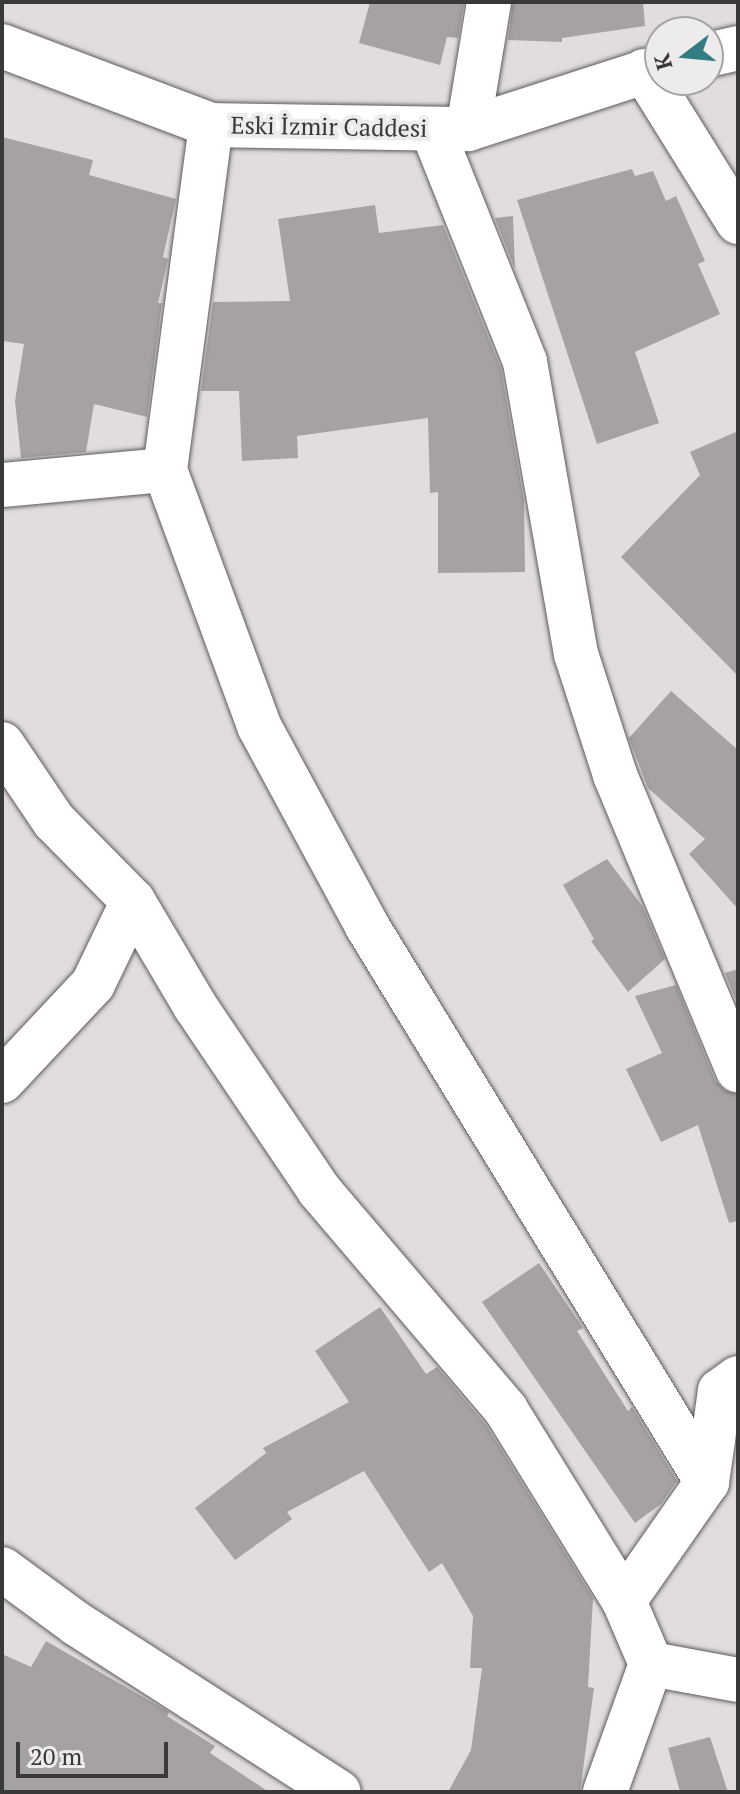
<!DOCTYPE html>
<meta charset="utf-8">
<style>
body{margin:0}
#map{position:relative;width:740px;height:1794px;overflow:hidden;background:#e1dddf;font-family:"PT Serif",serif}
div>[style]{position:absolute}
[style*='--x']{left:calc(var(--x)*1px);top:calc(var(--y)*1px);width:calc(var(--w)*1px);rotate:calc(var(--a)*1deg)}
.building>*{inset:0;background:#a6a2a3}
.roads{filter:drop-shadow(0 0 2px #5f5b5d) drop-shadow(0 0 2px #5f5b5d)}
.minor>*{height:44px;margin:-22px;padding:0 22px;transform-origin:22px;border-radius:22px;background:#fff}
.major>*{height:44px;margin:-22px;padding:0 22px;transform-origin:22px;border-radius:22px;background:#fff}
span{translate:-50% -50%;white-space:nowrap;text-align:center;line-height:1.15;-webkit-text-stroke:8px #eeebec;paint-order:stroke}
.street-label{font-size:24px;color:#3a3939}
.frame{position:absolute;inset:0;border:4px solid #3a3939;pointer-events:none}
.north{position:absolute;left:644px;top:16px;width:80px;height:80px;box-sizing:border-box;background:#eeebec;border:2px solid #a6a4a4;border-radius:50%;rotate:254deg;font-size:22px;font-weight:700;line-height:32px;text-align:center;color:#3a3939}
.north::after{content:'';display:block;margin:auto;width:28px;height:36px;background:#347c82;clip-path:polygon(50% 0,100% 100%,50% 72%,0 100%)}
.scale{position:absolute;left:16px;top:1742px;width:152px;height:36px;box-sizing:border-box;border:4px solid #3a3939;border-top:0;padding-left:10px;font-size:24px;line-height:28px;white-space:nowrap;color:#3a3939;-webkit-text-stroke:6px #eeebec;paint-order:stroke}
</style>
<div id="map">
<div class="building">
<i style="clip-path:polygon(370px 2px,464px 2px,458px 38px,447px 37px,440px 65px,359px 43px)"></i>
<i style="clip-path:polygon(513px 2px,643px 2px,645px 26px,562px 38px,562px 42px,508px 40px)"></i>
<i style="clip-path:polygon(2px 137px,93px 160px,89px 175px,176px 199px,163px 257px,168px 259px,158px 303px,162px 303px,147px 417px,94px 404px,86px 452px,21px 458px,15px 401px,24px 344px,2px 341px)"></i>
<i style="clip-path:polygon(632px 169px,635px 176px,653px 171px,666px 201px,676px 196px,705px 261px,698px 264px,720px 314px,635px 352px,659px 423px,597px 444px,517px 200px)"></i>
<i style="clip-path:polygon(375px 205px,379px 233px,443px 225px,501px 369px,524px 501px,525px 572px,438px 573px,438px 492px,430px 493px,428px 418px,297px 436px,298px 458px,242px 461px,239px 391px,201px 391px,213px 302px,290px 301px,278px 219px)"></i>
<i style="clip-path:polygon(513px 216px,515px 269px,495px 218px)"></i>
<i style="clip-path:polygon(738px 431px,738px 676px,621px 557px,700px 475px,690px 452px)"></i>
<i style="clip-path:polygon(671px 691px,738px 750px,738px 909px,689px 854px,705px 839px,648px 788px,629px 738px)"></i>
<i style="clip-path:polygon(607px 859px,643px 907px,665px 959px,628px 992px,591px 941px,594px 939px,563px 885px)"></i>
<i style="clip-path:polygon(738px 969px,738px 1005px,725px 973px)"></i>
<i style="clip-path:polygon(676px 985px,715px 1080px,724px 1090px,738px 1094px,738px 1221px,729px 1223px,698px 1125px,661px 1142px,626px 1069px,662px 1053px,635px 996px)"></i>
<i style="clip-path:polygon(539px 1263px,583px 1328px,577px 1331px,628px 1411px,632px 1407px,677px 1481px,661px 1504px,635px 1523px,482px 1302px)"></i>
<i style="clip-path:polygon(380px 1307px,426px 1374px,437px 1367px,486px 1425px,593px 1598px,588px 1687px,594px 1688px,580px 1792px,448px 1792px,471px 1750px,482px 1668px,470px 1668px,473px 1616px,442px 1563px,429px 1572px,364px 1471px,287px 1512px,292px 1519px,235px 1560px,195px 1508px,266px 1453px,263px 1448px,349px 1402px,315px 1351px)"></i>
<i style="clip-path:polygon(46px 1641px,169px 1712px,167px 1716px,215px 1746px,210px 1753px,269px 1792px,2px 1792px,2px 1654px,31px 1667px)"></i>
<i style="clip-path:polygon(710px 1737px,728px 1792px,680px 1792px,668px 1748px)"></i>
</div>
<div class="roads">
<div class="minor">
<i style="--x:644;--y:71;--w:178;--a:58.1"></i>
<i style="--x:211;--y:125;--w:348;--a:97.6"></i>
<i style="--x:165;--y:470;--w:273;--a:69.8"></i>
<i style="--x:259;--y:726;--w:227;--a:61.6"></i>
<i style="--x:367;--y:926;--w:652;--a:58.55"></i>
<i style="--x:432;--y:129;--w:251;--a:68.2"></i>
<i style="--x:525;--y:362;--w:296;--a:80.1"></i>
<i style="--x:576;--y:654;--w:127;--a:72.1"></i>
<i style="--x:615;--y:775;--w:320;--a:67.4"></i>
<i style="--x:468;--y:129;--w:129;--a:-80.6"></i>
<i style="--x:2;--y:485;--w:164;--a:-5.3"></i>
<i style="--x:2;--y:744;--w:93;--a:56"></i>
<i style="--x:54;--y:821;--w:112;--a:45.4"></i>
<i style="--x:133;--y:901;--w:122;--a:59.4"></i>
<i style="--x:195;--y:1006;--w:222;--a:56"></i>
<i style="--x:319;--y:1190;--w:289;--a:49.6"></i>
<i style="--x:506;--y:1410;--w:225;--a:58.3"></i>
<i style="--x:624;--y:1601;--w:69;--a:66.8"></i>
<i style="--x:651;--y:1664;--w:136;--a:109.8"></i>
<i style="--x:2;--y:1081;--w:133;--a:-46.8"></i>
<i style="--x:93;--y:984;--w:92;--a:-64.3"></i>
<i style="--x:2;--y:1569;--w:93;--a:36.3"></i>
<i style="--x:77;--y:1624;--w:311;--a:32.7"></i>
<i style="--x:624;--y:1601;--w:145;--a:-55.1"></i>
<i style="--x:707;--y:1482;--w:92;--a:-81.9"></i>
<i style="--x:720;--y:1391;--w:22;--a:-36"></i>
<i style="--x:651;--y:1664;--w:88;--a:10.4"></i>
</div>
<div class="major">
<i style="--x:2;--y:46;--w:223;--a:20.7"></i>
<i style="--x:211;--y:125;--w:257;--a:0.9"></i>
<i style="--x:468;--y:129;--w:202;--a:-17.9"></i>
<i style="--x:708;--y:55;--w:31;--a:-13"></i>
</div>
</div>
<div class="street-label">
<span style="left:329px;top:127px;rotate:1deg">Eski İzmir Caddesi</span>
</div>
<div class="frame"></div>
<div class="north">K</div>
<div class="scale">20 m</div>
</div>
